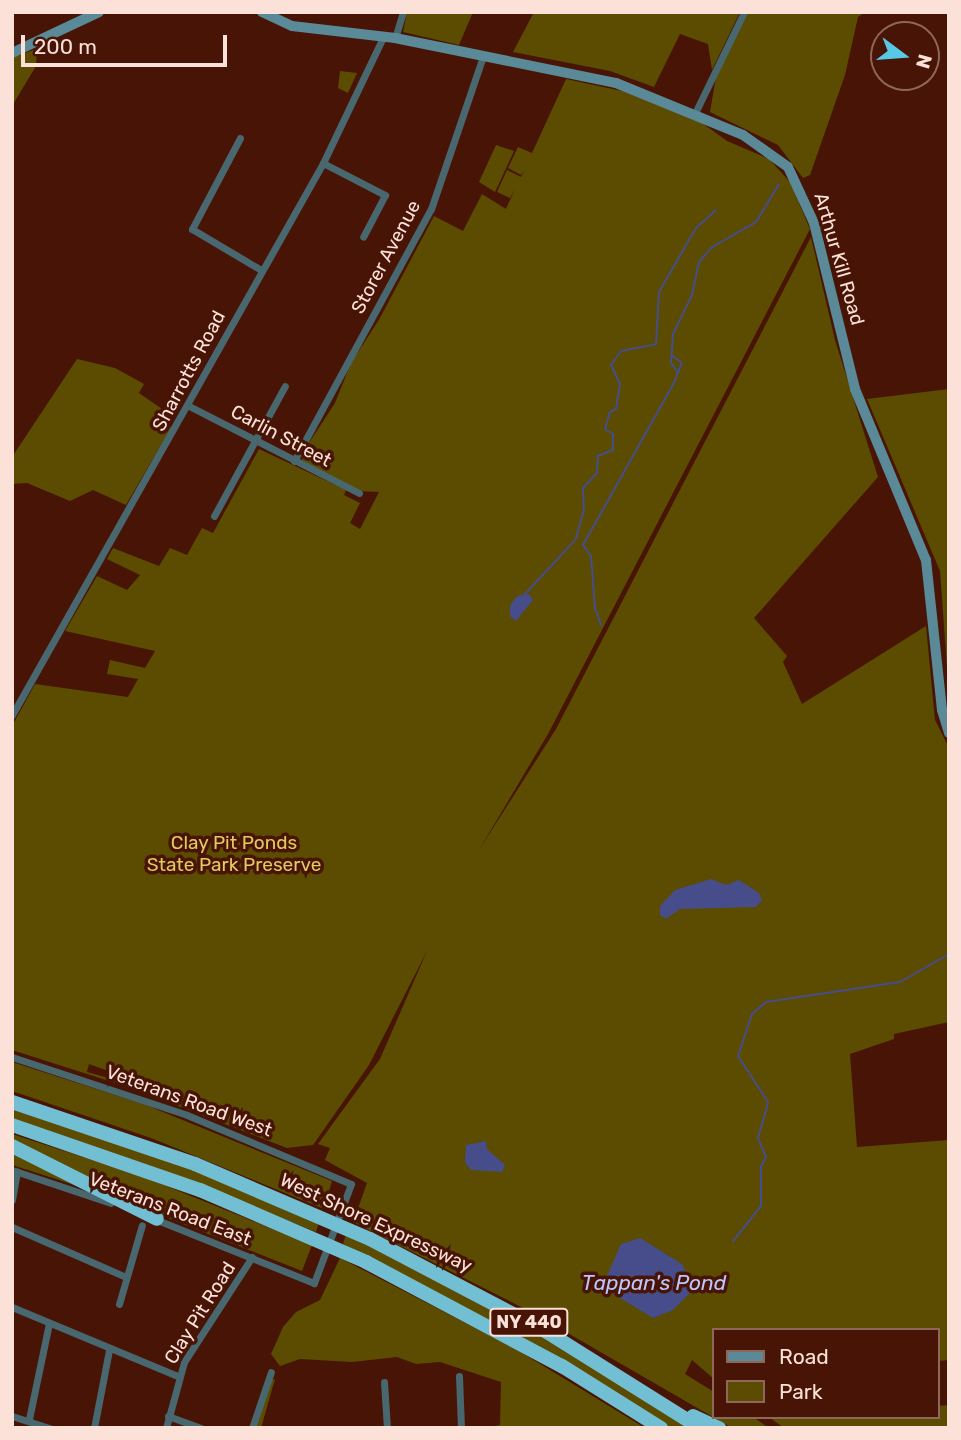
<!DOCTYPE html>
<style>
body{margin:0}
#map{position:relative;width:961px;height:1440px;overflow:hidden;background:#471406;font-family:Rubik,sans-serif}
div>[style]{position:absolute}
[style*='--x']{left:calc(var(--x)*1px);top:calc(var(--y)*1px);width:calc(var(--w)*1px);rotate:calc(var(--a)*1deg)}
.green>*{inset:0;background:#5b4c01}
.water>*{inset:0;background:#464d8a}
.stream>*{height:2px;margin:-1px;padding:0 1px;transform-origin:1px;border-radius:1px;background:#464d8a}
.street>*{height:7px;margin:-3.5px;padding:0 3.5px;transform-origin:3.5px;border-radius:3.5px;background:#49676f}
.secondary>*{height:10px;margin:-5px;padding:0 5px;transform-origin:5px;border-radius:5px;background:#5a8a97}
.highway>*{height:14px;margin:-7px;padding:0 7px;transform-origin:7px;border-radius:7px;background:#72bfd3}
span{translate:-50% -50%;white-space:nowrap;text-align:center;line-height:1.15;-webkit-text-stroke:7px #471406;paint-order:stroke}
.shield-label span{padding:2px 5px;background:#471406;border:2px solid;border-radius:5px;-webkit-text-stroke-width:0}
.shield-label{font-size:18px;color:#fce1d9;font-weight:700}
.street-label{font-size:19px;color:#fce1d9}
.park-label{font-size:19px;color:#e3ca60}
.water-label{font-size:21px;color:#bdc7fe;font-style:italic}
.frame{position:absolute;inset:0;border:14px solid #fce1d9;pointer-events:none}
.legend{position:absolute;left:712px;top:1328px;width:228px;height:91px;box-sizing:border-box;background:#471406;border:2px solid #8f665a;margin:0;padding:9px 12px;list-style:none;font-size:21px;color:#fce1d9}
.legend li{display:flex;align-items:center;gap:14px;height:35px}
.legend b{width:35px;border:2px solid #8f665a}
.north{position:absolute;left:870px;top:21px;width:70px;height:70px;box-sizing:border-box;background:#471406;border:2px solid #8f665a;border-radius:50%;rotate:106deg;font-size:19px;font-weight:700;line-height:28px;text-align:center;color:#fce1d9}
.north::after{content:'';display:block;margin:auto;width:24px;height:32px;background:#58c9e4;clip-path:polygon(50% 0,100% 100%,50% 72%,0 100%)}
.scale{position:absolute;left:21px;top:35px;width:206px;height:32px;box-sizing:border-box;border:4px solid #fce1d9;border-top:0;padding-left:9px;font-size:21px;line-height:24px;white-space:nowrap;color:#fce1d9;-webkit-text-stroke:5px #471406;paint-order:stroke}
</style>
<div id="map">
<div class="green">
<i style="clip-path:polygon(407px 12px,473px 12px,459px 45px,403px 32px)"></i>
<i style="clip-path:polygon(534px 12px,740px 12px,712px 70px,708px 44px,680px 34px,654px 87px,610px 71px,513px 52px)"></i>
<i style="clip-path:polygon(745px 12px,865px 12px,858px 17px,845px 75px,810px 175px,803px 178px,778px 145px,710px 112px,717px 71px)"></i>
<i style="clip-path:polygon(37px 49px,36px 66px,12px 106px,12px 57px)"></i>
<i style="clip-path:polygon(340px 71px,357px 73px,348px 93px,338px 88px)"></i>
<i style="clip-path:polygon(evenodd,566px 79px,622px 91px,702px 123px,727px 141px,769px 159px,790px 182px,810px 229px,548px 734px,479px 850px,556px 729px,811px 237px,835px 340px,878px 477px,754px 618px,787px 656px,783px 662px,802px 704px,926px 626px,935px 720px,949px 748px,949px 1022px,894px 1034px,894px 1039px,850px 1054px,857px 1147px,949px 1140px,949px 1360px,938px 1361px,938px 1330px,714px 1330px,714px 1379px,692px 1360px,685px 1374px,714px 1392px,714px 1417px,753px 1417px,769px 1428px,732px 1428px,533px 1313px,353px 1222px,367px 1183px,325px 1160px,330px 1148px,318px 1144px,380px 1059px,427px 951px,369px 1065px,313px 1145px,287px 1148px,134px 1089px,12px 1050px,12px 726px,35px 684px,128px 697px,138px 679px,107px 674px,110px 660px,145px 668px,155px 651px,65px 631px,97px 576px,127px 590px,140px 575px,107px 559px,113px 548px,159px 566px,170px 548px,187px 555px,202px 528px,213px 533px,259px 449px,346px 490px,344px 495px,360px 503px,350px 523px,360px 529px,379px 492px,358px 491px,302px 461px,303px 452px,335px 403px,351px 363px,380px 318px,434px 216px,463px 231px,482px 194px,506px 209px,515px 189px,510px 198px,497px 192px,507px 170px,521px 177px,524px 170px,521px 175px,508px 168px,518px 147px,532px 153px,566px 79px,89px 1064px,186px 1099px,186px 1100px,87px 1072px,89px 1064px)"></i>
<i style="clip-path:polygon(496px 145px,514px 151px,495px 192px,479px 182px)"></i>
<i style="clip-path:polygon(77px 359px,115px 368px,144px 384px,139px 393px,162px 409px,160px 421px,171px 428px,126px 505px,93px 490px,70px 501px,27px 483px,12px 484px,12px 457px)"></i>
<i style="clip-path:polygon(949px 389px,949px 696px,940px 571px,867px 399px)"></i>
<i style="clip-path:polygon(12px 1062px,146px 1105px,332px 1181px,324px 1209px,151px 1138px,12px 1091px)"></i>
<i style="clip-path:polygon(12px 1109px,155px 1155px,319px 1222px,316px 1232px,176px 1175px,12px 1119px)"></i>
<i style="clip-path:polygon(12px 1134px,144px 1177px,312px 1245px,302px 1271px,160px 1215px,12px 1142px)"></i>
<i style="clip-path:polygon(12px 1150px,84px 1188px,12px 1165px)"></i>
<i style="clip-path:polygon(346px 1234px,555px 1344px,690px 1428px,669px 1428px,523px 1338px,343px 1244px)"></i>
<i style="clip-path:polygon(340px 1258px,514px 1348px,645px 1428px,484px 1428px,500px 1425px,501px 1382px,440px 1362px,416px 1364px,397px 1357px,352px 1362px,300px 1359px,280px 1366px,271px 1354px,283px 1327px,296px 1312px,320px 1300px)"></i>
<i style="clip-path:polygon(275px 1379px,261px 1428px,255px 1428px,272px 1380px)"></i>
<i style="clip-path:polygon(949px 1405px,949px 1428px,784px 1428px,769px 1417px,938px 1417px,938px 1406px)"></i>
</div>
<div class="water">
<i style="clip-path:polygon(529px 594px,533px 600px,516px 621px,510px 616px,510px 606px,517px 596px)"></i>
<i style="clip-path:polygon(711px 879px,726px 885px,739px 880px,759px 893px,762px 900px,756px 907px,680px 909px,666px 919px,660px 915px,660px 906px,675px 890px)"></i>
<i style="clip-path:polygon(486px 1141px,487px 1149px,505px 1165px,502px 1172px,471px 1170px,465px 1162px,466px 1145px)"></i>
<i style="clip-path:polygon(640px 1238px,682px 1264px,691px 1283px,689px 1294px,673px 1310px,653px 1318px,602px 1287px,621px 1244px)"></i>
</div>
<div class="stream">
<i style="--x:673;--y:356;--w:11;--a:38"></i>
<i style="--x:682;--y:363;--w:10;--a:114"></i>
<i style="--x:524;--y:595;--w:76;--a:-47.1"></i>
<i style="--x:576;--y:539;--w:31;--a:-75"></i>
<i style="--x:584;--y:509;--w:21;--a:-93"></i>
<i style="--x:583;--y:488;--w:21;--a:-47"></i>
<i style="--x:597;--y:473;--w:17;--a:-87"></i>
<i style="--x:598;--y:456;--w:16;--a:-22"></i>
<i style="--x:613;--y:450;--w:16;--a:-90"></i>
<i style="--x:613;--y:434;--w:9;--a:-148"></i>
<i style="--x:605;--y:429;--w:18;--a:-74"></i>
<i style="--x:610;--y:412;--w:7;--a:-27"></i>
<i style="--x:616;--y:409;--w:25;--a:-81"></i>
<i style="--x:620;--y:384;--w:21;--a:-115"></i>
<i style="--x:611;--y:365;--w:17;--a:-54"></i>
<i style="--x:621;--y:351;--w:36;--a:-11"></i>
<i style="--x:656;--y:344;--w:52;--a:-86.7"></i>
<i style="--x:659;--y:292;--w:74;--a:-60"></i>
<i style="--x:696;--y:228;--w:27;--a:-42"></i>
<i style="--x:601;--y:625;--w:18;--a:-109"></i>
<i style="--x:595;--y:608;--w:52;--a:-94.4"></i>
<i style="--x:591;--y:556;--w:14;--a:-126"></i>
<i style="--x:583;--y:545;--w:188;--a:-60.7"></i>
<i style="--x:675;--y:381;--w:9;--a:-72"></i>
<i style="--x:678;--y:372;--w:11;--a:-128"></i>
<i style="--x:671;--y:363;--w:29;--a:-86"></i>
<i style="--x:673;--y:334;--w:43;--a:-64"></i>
<i style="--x:692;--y:295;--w:34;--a:-78"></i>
<i style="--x:699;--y:262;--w:20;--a:-49"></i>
<i style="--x:712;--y:247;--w:51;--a:-29.6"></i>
<i style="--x:756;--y:222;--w:44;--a:-58.8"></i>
<i style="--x:733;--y:1241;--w:45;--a:-51.3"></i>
<i style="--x:761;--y:1206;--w:40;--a:-90"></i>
<i style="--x:761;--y:1166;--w:10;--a:-61"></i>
<i style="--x:766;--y:1157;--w:21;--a:-113"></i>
<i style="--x:758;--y:1138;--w:37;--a:-74"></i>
<i style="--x:768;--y:1102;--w:55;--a:-123.1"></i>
<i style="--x:738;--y:1056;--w:44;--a:-71.6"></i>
<i style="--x:752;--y:1014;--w:18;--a:-41"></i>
<i style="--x:766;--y:1002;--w:135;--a:-8.5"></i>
<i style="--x:900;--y:982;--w:56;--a:-29.7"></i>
</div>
<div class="street">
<i style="--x:395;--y:38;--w:27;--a:-73"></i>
<i style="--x:695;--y:113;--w:112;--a:-64.1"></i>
<i style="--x:240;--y:138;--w:103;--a:117.8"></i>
<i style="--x:192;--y:229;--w:80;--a:30.7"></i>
<i style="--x:323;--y:163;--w:70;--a:27.3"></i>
<i style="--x:385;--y:195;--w:47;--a:117.6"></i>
<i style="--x:189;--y:406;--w:191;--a:27.1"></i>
<i style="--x:294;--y:461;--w:287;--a:-61.5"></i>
<i style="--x:431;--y:209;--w:162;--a:-71.2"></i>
<i style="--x:214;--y:516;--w:148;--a:-61.4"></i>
<i style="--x:12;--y:715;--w:634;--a:-60.6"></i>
<i style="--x:323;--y:163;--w:140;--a:-64.5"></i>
<i style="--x:12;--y:1057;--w:184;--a:18.3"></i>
<i style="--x:187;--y:1115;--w:178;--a:22.8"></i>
<i style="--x:351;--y:1184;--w:106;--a:110.5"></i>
<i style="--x:314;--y:1283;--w:171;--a:-158.1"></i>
<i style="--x:12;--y:1170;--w:104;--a:18.4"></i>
<i style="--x:12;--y:1200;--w:29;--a:-80"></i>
<i style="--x:12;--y:1227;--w:124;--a:23.7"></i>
<i style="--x:119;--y:1304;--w:82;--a:-73.8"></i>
<i style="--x:12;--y:1307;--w:180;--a:22.6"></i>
<i style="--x:459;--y:1376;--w:52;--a:87.8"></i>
<i style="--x:384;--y:1382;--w:46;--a:86.3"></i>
<i style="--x:12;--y:1416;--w:40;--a:18"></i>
<i style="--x:168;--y:1416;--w:35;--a:20"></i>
<i style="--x:29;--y:1419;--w:98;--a:-78.2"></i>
<i style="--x:94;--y:1428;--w:79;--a:-79.1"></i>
<i style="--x:166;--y:1428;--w:68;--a:-74.7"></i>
<i style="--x:184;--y:1362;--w:125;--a:-57.1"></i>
<i style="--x:252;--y:1428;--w:59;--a:-71.3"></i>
</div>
<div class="secondary">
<i style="--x:262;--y:12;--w:33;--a:25"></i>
<i style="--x:292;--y:26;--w:104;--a:6.6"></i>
<i style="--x:395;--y:38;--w:226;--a:11.5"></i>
<i style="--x:616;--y:83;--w:137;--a:22.3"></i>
<i style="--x:743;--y:135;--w:55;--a:35.4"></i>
<i style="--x:788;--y:167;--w:62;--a:65.1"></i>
<i style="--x:814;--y:223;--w:171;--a:76.1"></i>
<i style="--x:855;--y:389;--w:185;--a:67.5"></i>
<i style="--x:926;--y:560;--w:151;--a:83.9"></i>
<i style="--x:942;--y:710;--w:24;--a:73"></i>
<i style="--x:12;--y:53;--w:96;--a:-25.2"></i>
</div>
<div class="highway">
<i style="--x:12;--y:1102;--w:193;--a:18.7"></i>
<i style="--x:195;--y:1164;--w:190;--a:23.2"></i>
<i style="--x:370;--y:1239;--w:200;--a:27.7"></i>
<i style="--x:547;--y:1332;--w:181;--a:32.1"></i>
<i style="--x:12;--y:1125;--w:199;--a:19.1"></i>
<i style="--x:200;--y:1190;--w:181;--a:23.4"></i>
<i style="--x:366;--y:1262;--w:222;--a:28"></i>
<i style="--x:562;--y:1366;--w:117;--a:32.1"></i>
<i style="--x:12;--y:1146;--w:162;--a:26.7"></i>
<i style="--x:693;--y:1416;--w:29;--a:25"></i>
</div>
<div class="shield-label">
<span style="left:529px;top:1322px">NY 440</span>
</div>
<div class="street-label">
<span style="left:386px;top:257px;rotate:-62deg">Storer Avenue</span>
<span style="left:839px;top:259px;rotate:74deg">Arthur Kill Road</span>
<span style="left:189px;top:371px;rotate:-62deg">Sharrotts Road</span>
<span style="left:281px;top:436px;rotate:28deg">Carlin Street</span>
<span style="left:189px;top:1101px;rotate:20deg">Veterans Road West</span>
<span style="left:170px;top:1209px;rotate:21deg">Veterans Road East</span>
<span style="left:376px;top:1223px;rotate:25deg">West Shore Expressway</span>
<span style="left:200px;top:1313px;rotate:-58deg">Clay Pit Road</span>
</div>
<div class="park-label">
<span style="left:234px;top:854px">Clay Pit Ponds<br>State Park Preserve</span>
</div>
<div class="water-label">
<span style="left:654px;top:1283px">Tappan's Pond</span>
</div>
<div class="frame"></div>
<ul class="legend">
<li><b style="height:9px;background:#5a8a97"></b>Road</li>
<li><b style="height:19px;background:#5b4c01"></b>Park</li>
</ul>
<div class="north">N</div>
<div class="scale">200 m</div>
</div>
